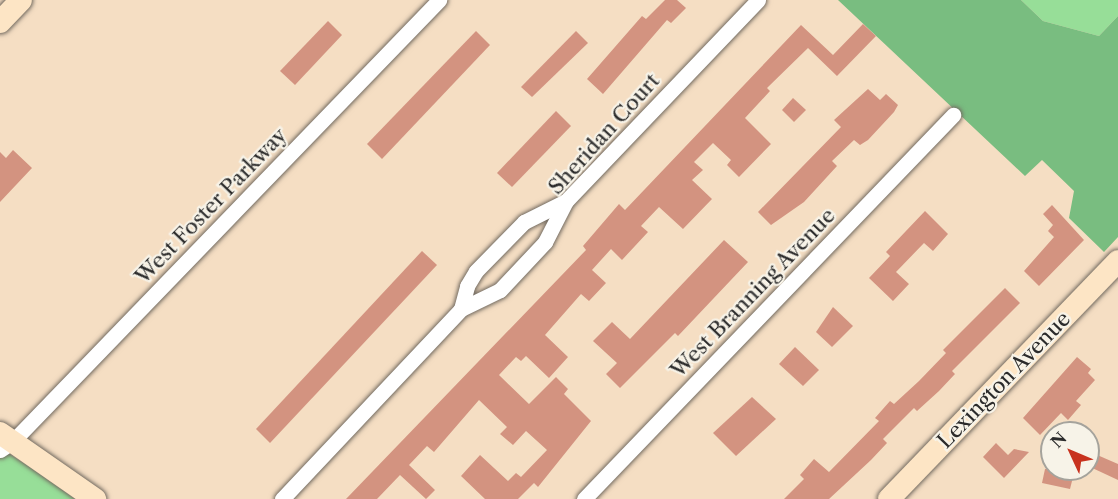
<!DOCTYPE html>
<style>
body{margin:0}
#map{position:relative;width:1118px;height:499px;overflow:hidden;background:#f5dec3;font-family:"Libre Caslon Text",serif}
div>[style]{position:absolute}
[style*='--x']{left:calc(var(--x)*1px);top:calc(var(--y)*1px);width:calc(var(--w)*1px);rotate:calc(var(--a)*1deg)}
.green>*{inset:0;background:#97de98}
.forest>*{inset:0;background:#79bd80}
.building>*{inset:0;background:#d39380}
.roads{filter:drop-shadow(0 0 2px #726a60) drop-shadow(0 0 2px #726a60)}
.street>*{height:15px;margin:-7.5px;padding:0 7.5px;transform-origin:7.5px;border-radius:7.5px;background:#fff}
.secondary>*{height:22px;margin:-11px;padding:0 11px;transform-origin:11px;border-radius:11px;background:#fde5c5}
span{translate:-50% -50%;white-space:nowrap;text-align:center;line-height:1.15;-webkit-text-stroke:4.5px #f7f3e8;paint-order:stroke}
.street-label{font-size:21px;color:#2b2b2b}
.north{position:absolute;left:1040px;top:421px;width:60px;height:60px;box-sizing:border-box;background:#f7f3e8;border:2px solid #a5a39c;border-radius:50%;rotate:314deg;font-size:16px;font-weight:700;line-height:24px;text-align:center;color:#2b2b2b}
.north::after{content:'';display:block;margin:auto;width:21px;height:27px;background:#c8321e;clip-path:polygon(50% 0,100% 100%,50% 72%,0 100%)}
</style>
<div id="map">
<div class="green">
<i style="clip-path:polygon(1021px 0,1118px 0,1118px 16px,1099px 36px,1043px 21px)"></i>
<i style="clip-path:polygon(0 448px,28px 466px,75px 499px,0 499px)"></i>
</div>
<div class="forest">
<i style="clip-path:polygon(838px 0,1021px 0,1043px 21px,1099px 36px,1118px 16px,1118px 237px,1104px 252px,1069px 218px,1074px 191px,1042px 160px,1025px 176px)"></i>
</div>
<div class="building">
<i style="clip-path:polygon(665px 0,677px 0,686px 8px,671px 23px,667px 20px,603px 94px,587px 79px,642px 16px,646px 19px)"></i>
<i style="clip-path:polygon(328px 21px,342px 35px,295px 85px,280px 71px)"></i>
<i style="clip-path:polygon(863px 24px,876px 36px,837px 76px,808px 48px,767px 88px,770px 91px,745px 118px,771px 144px,739px 177px,727px 165px,731px 160px,713px 143px,694px 162px,703px 170px,692px 180px,712px 199px,683px 229px,659px 207px,641px 226px,648px 232px,622px 260px,611px 249px,592px 270px,606px 283px,589px 301px,581px 294px,545px 335px,568px 357px,549px 378px,526px 356px,521px 361px,516px 357px,499px 375px,529px 404px,556px 377px,568px 389px,564px 394px,591px 421px,538px 487px,534px 483px,518px 499px,485px 499px,461px 476px,480px 455px,508px 481px,516px 473px,521px 477px,547px 450px,526px 431px,513px 445px,500px 434px,507px 427px,479px 400px,434px 452px,427px 446px,409px 465px,435px 490px,426px 499px,400px 475px,377px 499px,346px 499px,586px 250px,583px 246px,619px 204px,625px 210px,801px 25px,833px 55px)"></i>
<i style="clip-path:polygon(476px 31px,490px 45px,382px 159px,367px 144px)"></i>
<i style="clip-path:polygon(576px 31px,588px 43px,532px 97px,521px 87px)"></i>
<i style="clip-path:polygon(868px 89px,880px 100px,886px 94px,898px 105px,894px 112px,868px 140px,860px 145px,854px 140px,832px 161px,837px 166px,804px 202px,771px 225px,758px 212px,841px 127px,834px 120px)"></i>
<i style="clip-path:polygon(793px 98px,806px 110px,794px 122px,782px 110px)"></i>
<i style="clip-path:polygon(556px 111px,571px 126px,512px 187px,497px 173px)"></i>
<i style="clip-path:polygon(13px 150px,32px 168px,0 202px,0 152px,6px 158px)"></i>
<i style="clip-path:polygon(1052px 205px,1084px 240px,1039px 286px,1024px 271px,1054px 237px,1048px 231px,1053px 225px,1043px 214px)"></i>
<i style="clip-path:polygon(925px 211px,948px 234px,933px 251px,924px 243px,896px 272px,909px 284px,893px 301px,869px 278px,890px 256px,886px 252px)"></i>
<i style="clip-path:polygon(724px 240px,748px 262px,678px 336px,675px 333px,620px 388px,606px 374px,617px 363px,593px 341px,612px 322px,630px 339px)"></i>
<i style="clip-path:polygon(422px 251px,437px 265px,270px 443px,256px 429px)"></i>
<i style="clip-path:polygon(1005px 288px,1020px 303px,952px 371px,955px 374px,939px 391px,917px 411px,914px 408px,883px 439px,887px 443px,871px 460px,829px 499px,784px 499px,804px 479px,800px 475px,814px 459px,829px 472px,879px 421px,875px 418px,890px 401px,894px 404px,919px 381px,946px 353px,943px 350px)"></i>
<i style="clip-path:polygon(833px 307px,853px 326px,832px 347px,816px 332px)"></i>
<i style="clip-path:polygon(795px 347px,819px 370px,803px 386px,779px 364px)"></i>
<i style="clip-path:polygon(1077px 357px,1091px 369px,1088px 373px,1095px 380px,1076px 401px,1081px 405px,1068px 420px,1061px 413px,1040px 435px,1023px 418px)"></i>
<i style="clip-path:polygon(752px 397px,776px 419px,736px 456px,713px 433px)"></i>
<i style="clip-path:polygon(996px 443px,1008px 455px,1014px 449px,1029px 452px,1004px 478px,983px 457px)"></i>
<i style="clip-path:polygon(1088px 451px,1118px 464px,1118px 480px,1088px 466px)"></i>
<i style="clip-path:polygon(1045px 469px,1075px 469px,1070px 489px,1042px 483px)"></i>
</div>
<div class="roads">
<div class="street">
<i style="--x:461;--y:309;--w:24;--a:-75"></i>
<i style="--x:467;--y:286;--w:17;--a:-59"></i>
<i style="--x:476;--y:271;--w:69;--a:-45.6"></i>
<i style="--x:524;--y:222;--w:47;--a:-26.6"></i>
<i style="--x:0;--y:450;--w:14;--a:-34"></i>
<i style="--x:12;--y:442;--w:615;--a:-45.99"></i>
<i style="--x:282;--y:499;--w:261;--a:-46.7"></i>
<i style="--x:461;--y:309;--w:43;--a:-26"></i>
<i style="--x:500;--y:290;--w:66;--a:-46.8"></i>
<i style="--x:545;--y:242;--w:46;--a:-62.9"></i>
<i style="--x:566;--y:201;--w:278;--a:-46.3"></i>
<i style="--x:584;--y:499;--w:533;--a:-46.14"></i>
</div>
<div class="secondary">
<i style="--x:0;--y:22;--w:30;--a:-46"></i>
<i style="--x:0;--y:433;--w:116;--a:34.8"></i>
<i style="--x:889;--y:499;--w:330;--a:-46.1"></i>
</div>
</div>
<div class="street-label">
<span style="left:604px;top:134px;rotate:-48deg">Sheridan Court</span>
<span style="left:211px;top:206px;rotate:-46deg">West Foster Parkway</span>
<span style="left:753px;top:293px;rotate:-46deg">West Branning Avenue</span>
<span style="left:1004px;top:380px;rotate:-46deg">Lexington Avenue</span>
</div>
<div class="north">N</div>
</div>
